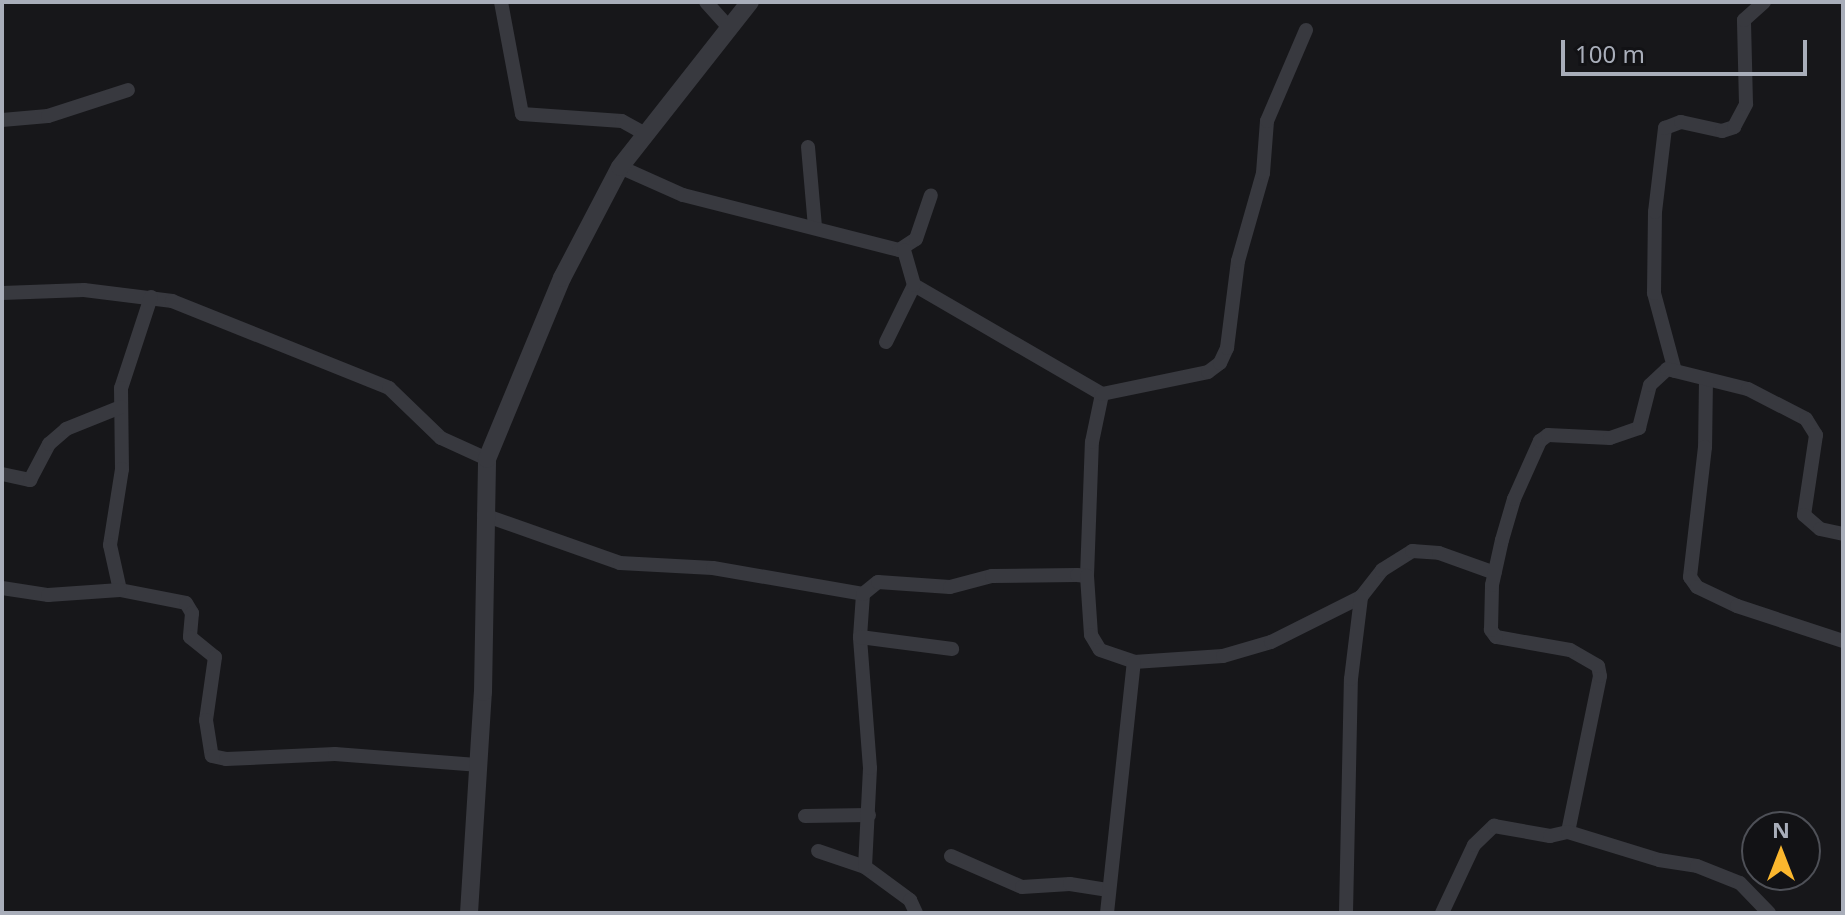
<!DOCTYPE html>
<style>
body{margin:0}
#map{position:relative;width:1845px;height:915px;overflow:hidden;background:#17171a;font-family:"Noto Sans",sans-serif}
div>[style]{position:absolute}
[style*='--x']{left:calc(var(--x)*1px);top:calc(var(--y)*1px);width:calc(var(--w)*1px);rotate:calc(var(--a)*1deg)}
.minor>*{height:14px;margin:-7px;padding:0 7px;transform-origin:7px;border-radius:7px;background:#38393f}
.tertiary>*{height:18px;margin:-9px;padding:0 9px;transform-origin:9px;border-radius:9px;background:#38393f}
span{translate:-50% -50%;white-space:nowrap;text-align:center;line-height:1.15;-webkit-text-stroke:6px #121215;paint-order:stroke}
.frame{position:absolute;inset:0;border:4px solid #a9aeba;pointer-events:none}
.north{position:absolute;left:1741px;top:811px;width:80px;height:80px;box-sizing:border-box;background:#121215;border:2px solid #4e5057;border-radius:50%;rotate:0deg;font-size:22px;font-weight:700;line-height:32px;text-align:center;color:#a9aeba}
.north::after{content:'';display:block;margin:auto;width:28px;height:36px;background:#fbb72e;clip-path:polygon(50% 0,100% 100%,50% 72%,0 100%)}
.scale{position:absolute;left:1561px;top:40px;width:246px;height:36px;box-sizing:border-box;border:4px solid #a9aeba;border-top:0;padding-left:10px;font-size:24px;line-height:28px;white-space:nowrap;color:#a9aeba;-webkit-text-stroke:6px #121215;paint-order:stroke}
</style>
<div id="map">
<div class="minor">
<i style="--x:501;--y:2;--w:114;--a:79.4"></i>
<i style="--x:522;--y:114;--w:100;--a:4"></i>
<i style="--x:622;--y:121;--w:25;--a:29"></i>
<i style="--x:706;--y:2;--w:36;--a:48"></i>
<i style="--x:2;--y:120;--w:46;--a:-5"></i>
<i style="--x:48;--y:116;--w:84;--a:-18"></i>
<i style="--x:808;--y:147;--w:80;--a:85"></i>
<i style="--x:620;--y:167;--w:69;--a:24"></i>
<i style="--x:683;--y:195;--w:223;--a:14.3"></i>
<i style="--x:899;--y:250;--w:20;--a:-33"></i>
<i style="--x:916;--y:239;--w:46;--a:-71.2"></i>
<i style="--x:914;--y:285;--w:217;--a:30.1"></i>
<i style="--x:2;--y:293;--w:82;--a:-2.1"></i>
<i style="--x:84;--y:290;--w:89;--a:7.1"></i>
<i style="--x:172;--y:301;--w:234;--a:21.8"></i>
<i style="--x:389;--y:388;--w:72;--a:43.9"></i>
<i style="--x:441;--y:438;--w:51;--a:24.5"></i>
<i style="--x:151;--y:297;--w:96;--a:108.2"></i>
<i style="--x:121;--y:388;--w:81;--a:89.3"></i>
<i style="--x:122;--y:469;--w:77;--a:99"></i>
<i style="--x:110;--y:545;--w:46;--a:77.5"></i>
<i style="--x:120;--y:590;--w:67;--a:11.1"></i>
<i style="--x:186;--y:603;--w:12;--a:59"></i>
<i style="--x:192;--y:613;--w:24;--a:95"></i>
<i style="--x:190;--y:637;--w:32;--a:39"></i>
<i style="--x:215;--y:657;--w:64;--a:98.1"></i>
<i style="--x:206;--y:720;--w:36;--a:81"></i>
<i style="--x:212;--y:756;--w:14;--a:12"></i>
<i style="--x:226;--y:759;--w:109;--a:-2.6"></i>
<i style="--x:335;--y:754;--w:142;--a:4.4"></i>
<i style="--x:886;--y:342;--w:64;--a:-63.8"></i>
<i style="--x:914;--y:285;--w:36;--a:-106"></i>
<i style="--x:1675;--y:371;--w:81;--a:-105.1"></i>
<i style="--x:1654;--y:293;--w:81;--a:-89.3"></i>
<i style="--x:1655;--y:212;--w:85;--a:-83.2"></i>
<i style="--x:1665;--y:128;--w:17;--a:-21"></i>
<i style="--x:1681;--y:122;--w:42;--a:12.4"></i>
<i style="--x:1722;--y:131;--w:13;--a:-18"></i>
<i style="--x:1734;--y:127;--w:26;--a:-62"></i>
<i style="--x:1746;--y:104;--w:84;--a:-91.4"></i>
<i style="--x:1744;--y:20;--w:27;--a:-42"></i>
<i style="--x:1706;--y:379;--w:68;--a:90.8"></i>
<i style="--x:1705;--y:447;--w:131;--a:96.6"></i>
<i style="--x:1690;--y:577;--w:12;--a:55"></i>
<i style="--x:1697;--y:587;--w:44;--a:25.4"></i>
<i style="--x:1737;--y:606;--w:112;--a:18.3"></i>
<i style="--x:2;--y:474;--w:29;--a:12"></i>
<i style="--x:30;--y:480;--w:41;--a:-62.2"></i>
<i style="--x:49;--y:444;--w:23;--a:-41"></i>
<i style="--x:66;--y:429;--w:59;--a:-21.8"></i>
<i style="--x:484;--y:515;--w:144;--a:19.4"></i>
<i style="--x:620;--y:563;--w:93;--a:3.1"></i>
<i style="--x:713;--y:568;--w:152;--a:9.8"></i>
<i style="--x:1087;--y:576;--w:134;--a:-87.9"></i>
<i style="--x:1092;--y:442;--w:49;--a:-78.2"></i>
<i style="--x:1102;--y:394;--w:108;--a:-11.7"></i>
<i style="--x:1208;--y:372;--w:15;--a:-37"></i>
<i style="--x:1220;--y:363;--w:17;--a:-65"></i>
<i style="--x:1227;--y:348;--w:88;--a:-82.8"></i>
<i style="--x:1238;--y:261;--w:91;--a:-74.1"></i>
<i style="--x:1263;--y:173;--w:52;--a:-85.6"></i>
<i style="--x:1267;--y:121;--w:99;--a:-66.8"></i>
<i style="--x:2;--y:588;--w:47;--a:8.7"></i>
<i style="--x:48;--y:595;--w:72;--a:-4"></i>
<i style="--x:860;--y:637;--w:43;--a:-86"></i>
<i style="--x:863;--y:594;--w:19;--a:-39"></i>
<i style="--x:878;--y:582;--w:72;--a:4"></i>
<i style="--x:950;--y:587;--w:43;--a:-14.7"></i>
<i style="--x:992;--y:576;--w:85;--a:-0.7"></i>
<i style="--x:1077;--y:575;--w:10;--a:6"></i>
<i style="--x:1087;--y:576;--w:59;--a:86.1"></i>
<i style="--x:1091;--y:635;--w:17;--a:59"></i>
<i style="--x:1100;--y:650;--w:36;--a:19"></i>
<i style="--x:1134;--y:662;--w:89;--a:-3.9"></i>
<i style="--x:1223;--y:656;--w:50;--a:-16.3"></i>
<i style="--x:1271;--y:642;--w:101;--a:-26.6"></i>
<i style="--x:1361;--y:597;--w:34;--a:-52"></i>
<i style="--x:1382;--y:570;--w:36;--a:-32"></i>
<i style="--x:1412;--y:551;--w:27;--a:4"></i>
<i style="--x:1439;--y:553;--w:59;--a:19.7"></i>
<i style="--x:805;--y:816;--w:64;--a:-0.9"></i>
<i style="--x:1568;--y:832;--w:159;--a:-78.4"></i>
<i style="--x:1600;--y:676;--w:10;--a:-101"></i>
<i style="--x:1598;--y:666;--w:32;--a:-150"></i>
<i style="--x:1570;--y:650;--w:75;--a:-170"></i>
<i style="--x:1496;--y:637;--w:9;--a:-126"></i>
<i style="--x:1491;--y:630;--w:45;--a:-88.7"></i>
<i style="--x:1492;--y:585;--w:46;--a:-77.5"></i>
<i style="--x:1502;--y:540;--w:43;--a:-73.7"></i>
<i style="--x:1514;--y:499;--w:64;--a:-65.9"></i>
<i style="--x:1540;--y:441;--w:10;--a:-37"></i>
<i style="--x:1548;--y:435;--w:62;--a:2.8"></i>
<i style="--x:1610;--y:438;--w:31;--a:-19"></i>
<i style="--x:1639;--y:428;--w:44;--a:-75.7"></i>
<i style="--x:1650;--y:385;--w:23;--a:-43"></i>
<i style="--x:1667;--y:369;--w:83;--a:13.9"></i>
<i style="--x:1748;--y:389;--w:65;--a:27.3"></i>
<i style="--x:1806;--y:419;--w:19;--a:58"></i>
<i style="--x:1816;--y:435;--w:81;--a:98.5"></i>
<i style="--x:1804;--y:515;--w:21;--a:41"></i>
<i style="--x:1820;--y:529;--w:24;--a:12"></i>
<i style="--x:818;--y:851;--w:50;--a:18.8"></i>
<i style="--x:865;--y:867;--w:56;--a:36.3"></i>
<i style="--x:910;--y:900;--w:14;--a:65"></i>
<i style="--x:951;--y:856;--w:77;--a:23.6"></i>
<i style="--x:1022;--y:887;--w:48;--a:-3.6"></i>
<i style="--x:1070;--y:884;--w:39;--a:9"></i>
<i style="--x:865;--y:867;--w:99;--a:-87.1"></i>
<i style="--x:870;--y:768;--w:131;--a:-94.4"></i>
<i style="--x:860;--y:637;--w:93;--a:7.4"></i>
<i style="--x:1107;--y:913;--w:252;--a:-83.9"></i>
<i style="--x:1346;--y:913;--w:234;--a:-88.8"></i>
<i style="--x:1351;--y:679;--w:83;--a:-83"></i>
<i style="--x:1442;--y:913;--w:75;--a:-64.8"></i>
<i style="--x:1474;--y:845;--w:28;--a:-44"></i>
<i style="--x:1494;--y:826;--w:57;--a:10.1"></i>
<i style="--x:1550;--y:836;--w:18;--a:-13"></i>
<i style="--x:1568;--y:832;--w:95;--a:17.1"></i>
<i style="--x:1659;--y:860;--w:38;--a:9"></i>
<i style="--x:1697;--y:866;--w:46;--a:21.6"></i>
<i style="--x:1740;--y:883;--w:42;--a:46"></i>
</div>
<div class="tertiary">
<i style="--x:469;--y:913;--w:221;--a:-86.4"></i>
<i style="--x:483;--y:692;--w:233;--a:-89"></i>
<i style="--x:487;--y:459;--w:196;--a:-67.5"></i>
<i style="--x:562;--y:278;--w:125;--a:-62.4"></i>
<i style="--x:620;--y:167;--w:210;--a:-51.8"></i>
</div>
<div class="frame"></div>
<div class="north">N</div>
<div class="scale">100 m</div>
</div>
